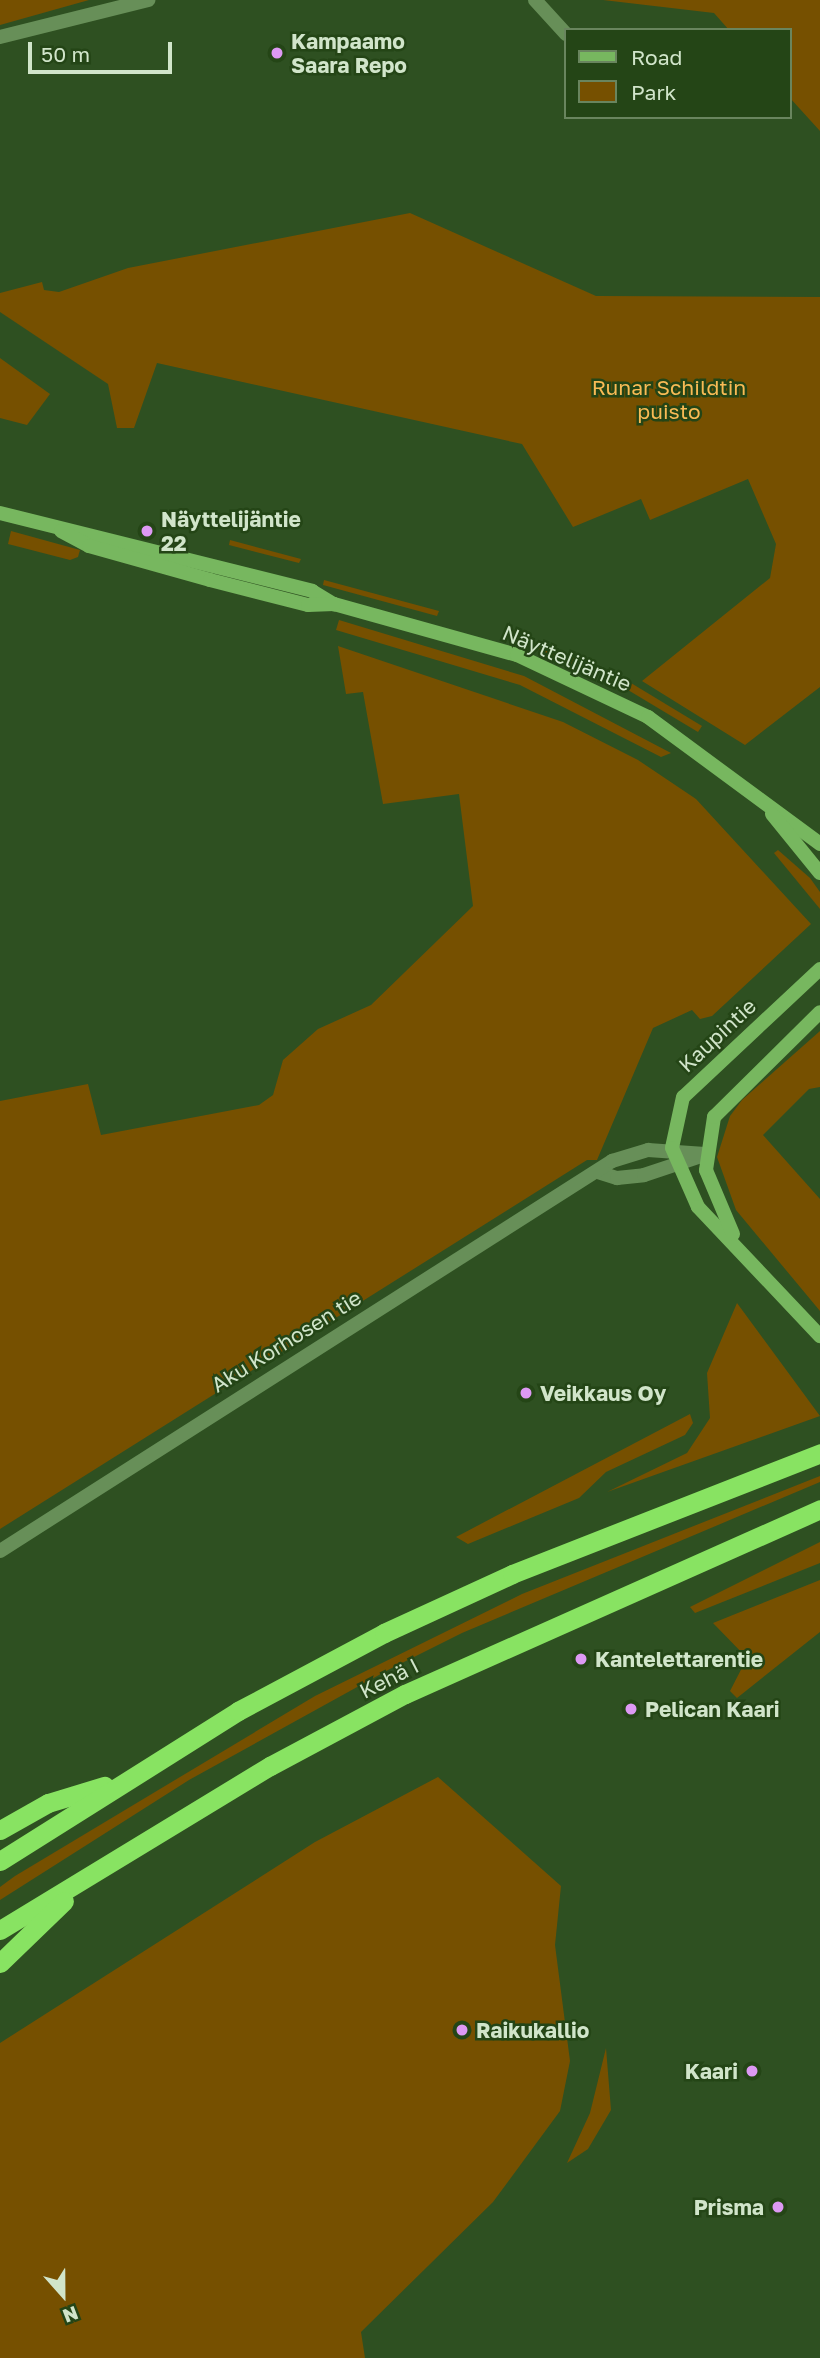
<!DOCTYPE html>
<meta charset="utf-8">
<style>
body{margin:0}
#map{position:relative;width:820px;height:2358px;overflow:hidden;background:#2e5021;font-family:"Golos Text",sans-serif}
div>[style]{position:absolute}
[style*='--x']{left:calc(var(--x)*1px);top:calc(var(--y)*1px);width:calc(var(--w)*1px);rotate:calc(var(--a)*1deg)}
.green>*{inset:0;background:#765000}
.minor>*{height:14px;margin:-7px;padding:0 7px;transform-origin:7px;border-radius:7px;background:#678f58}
.secondary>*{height:14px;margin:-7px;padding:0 7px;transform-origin:7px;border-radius:7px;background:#77b75f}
.trunk>*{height:19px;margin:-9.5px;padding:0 9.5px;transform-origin:9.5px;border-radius:9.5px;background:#88e362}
.dots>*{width:19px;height:19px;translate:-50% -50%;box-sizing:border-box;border:4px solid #244516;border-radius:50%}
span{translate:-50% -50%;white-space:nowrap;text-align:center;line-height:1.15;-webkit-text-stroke:5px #244516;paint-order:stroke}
.poi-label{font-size:21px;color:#d1e5ca;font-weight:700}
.left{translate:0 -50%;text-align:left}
.right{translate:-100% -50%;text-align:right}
.park-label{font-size:21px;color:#f9bb55}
.street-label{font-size:21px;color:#d1e5ca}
.legend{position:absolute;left:564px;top:28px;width:228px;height:91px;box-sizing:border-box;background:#244516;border:2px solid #69855e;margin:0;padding:9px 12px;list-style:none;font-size:21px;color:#d1e5ca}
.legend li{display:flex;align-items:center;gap:14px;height:35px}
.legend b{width:35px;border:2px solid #69855e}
.north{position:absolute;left:28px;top:2260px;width:70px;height:70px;-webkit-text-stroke:5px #244516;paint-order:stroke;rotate:159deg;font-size:19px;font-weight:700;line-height:28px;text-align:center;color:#d1e5ca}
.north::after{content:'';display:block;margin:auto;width:24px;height:32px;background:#d1e5ca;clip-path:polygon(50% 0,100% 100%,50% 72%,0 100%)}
.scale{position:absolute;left:28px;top:42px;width:144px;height:32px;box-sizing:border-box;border:4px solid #d1e5ca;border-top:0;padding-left:9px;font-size:21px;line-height:24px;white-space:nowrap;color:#d1e5ca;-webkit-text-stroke:5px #244516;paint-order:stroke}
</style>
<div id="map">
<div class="green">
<i style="clip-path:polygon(0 0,89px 0,0 25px)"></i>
<i style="clip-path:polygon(603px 0,820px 0,820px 131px,790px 98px,790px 30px,729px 30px,714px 13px)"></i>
<i style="clip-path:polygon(410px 213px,596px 296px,820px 297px,820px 687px,745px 745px,642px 681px,770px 578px,776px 544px,748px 479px,650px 520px,641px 499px,573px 527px,522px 444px,157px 363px,134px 428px,117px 428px,108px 384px,0 312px,0 293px,42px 282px,44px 290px,59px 292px,128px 268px)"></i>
<i style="clip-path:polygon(0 358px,50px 394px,27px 425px,0 418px)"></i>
<i style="clip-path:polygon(11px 531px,80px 550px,78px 557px,70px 560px,8px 544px)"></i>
<i style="clip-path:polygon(230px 540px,301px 559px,299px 563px,229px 545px)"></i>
<i style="clip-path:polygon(324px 580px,439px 611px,437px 616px,323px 585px)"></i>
<i style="clip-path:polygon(339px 620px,524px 676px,671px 753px,661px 757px,520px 685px,336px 630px)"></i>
<i style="clip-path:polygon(539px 642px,594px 667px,591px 673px,536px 648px)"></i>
<i style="clip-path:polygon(338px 646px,563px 722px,638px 760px,696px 799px,811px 924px,712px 1016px,700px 1019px,692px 1010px,653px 1028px,597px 1160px,587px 1160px,0 1529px,0 1101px,88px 1084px,101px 1135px,259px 1105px,273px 1095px,283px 1060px,318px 1029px,371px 1005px,473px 906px,459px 794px,383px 804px,363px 692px,346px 694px)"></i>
<i style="clip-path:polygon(626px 680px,702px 726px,698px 732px,623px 687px)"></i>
<i style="clip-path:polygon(778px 850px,810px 878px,820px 892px,820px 909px,774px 853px)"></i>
<i style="clip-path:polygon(820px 1031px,820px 1087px,809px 1089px,763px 1135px,820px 1199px,820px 1311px,736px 1210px,717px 1157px,730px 1116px,742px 1100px)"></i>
<i style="clip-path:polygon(737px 1303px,820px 1416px,607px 1492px,687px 1453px,710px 1418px,707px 1373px)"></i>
<i style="clip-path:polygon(690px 1414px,693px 1423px,685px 1435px,606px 1472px,579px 1498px,468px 1544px,456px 1537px)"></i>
<i style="clip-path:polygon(820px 1476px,820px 1482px,462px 1633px,388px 1670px,189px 1780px,0 1900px,0 1887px,15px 1876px,315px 1696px,522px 1594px)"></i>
<i style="clip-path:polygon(820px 1542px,820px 1563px,695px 1613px,690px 1607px)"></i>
<i style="clip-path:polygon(820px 1580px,820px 1632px,737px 1698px,730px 1691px,747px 1658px,713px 1623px)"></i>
<i style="clip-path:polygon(438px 1777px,561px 1886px,555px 1945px,570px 2061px,560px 2111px,493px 2202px,361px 2332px,365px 2358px,0 2358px,0 2043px,315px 1842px)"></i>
<i style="clip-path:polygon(606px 2048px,611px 2110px,588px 2149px,567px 2163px,590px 2113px)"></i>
</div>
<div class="minor">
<i style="--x:535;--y:0;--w:46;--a:47.6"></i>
<i style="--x:0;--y:37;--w:153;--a:-14"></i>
<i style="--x:598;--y:1172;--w:20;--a:18"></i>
<i style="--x:617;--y:1178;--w:27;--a:-6"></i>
<i style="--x:644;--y:1175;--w:63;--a:-18.4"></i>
<i style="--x:0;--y:1551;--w:726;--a:-32.51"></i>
<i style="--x:612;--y:1161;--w:38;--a:-17"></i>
<i style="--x:648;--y:1150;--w:57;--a:4"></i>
</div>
<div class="secondary">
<i style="--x:0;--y:513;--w:322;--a:14"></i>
<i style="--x:312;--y:591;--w:26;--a:31"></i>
<i style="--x:334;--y:604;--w:190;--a:15.6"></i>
<i style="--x:517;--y:655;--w:145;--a:25.3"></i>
<i style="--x:648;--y:717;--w:214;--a:36.4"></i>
<i style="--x:61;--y:531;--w:32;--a:28"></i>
<i style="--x:89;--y:546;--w:126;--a:15.7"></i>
<i style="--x:210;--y:580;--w:101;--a:14.3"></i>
<i style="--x:308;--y:605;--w:26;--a:-2"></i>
<i style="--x:772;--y:814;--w:76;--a:50.9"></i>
<i style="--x:820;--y:969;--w:187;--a:136.9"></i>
<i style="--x:683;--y:1097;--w:52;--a:102.2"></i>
<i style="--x:672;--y:1148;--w:64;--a:66.2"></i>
<i style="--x:698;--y:1207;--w:178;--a:46.6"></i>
<i style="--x:733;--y:1234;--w:69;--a:-112.9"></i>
<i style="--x:706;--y:1170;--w:54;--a:-81.4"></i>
<i style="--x:714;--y:1117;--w:149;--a:-44.7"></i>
</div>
<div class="trunk">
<i style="--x:0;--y:1830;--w:55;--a:-29.4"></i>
<i style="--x:48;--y:1803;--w:59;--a:-16.9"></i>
<i style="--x:0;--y:1861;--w:281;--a:-32.2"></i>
<i style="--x:238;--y:1711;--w:166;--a:-28.1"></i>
<i style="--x:384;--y:1633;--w:141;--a:-24.7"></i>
<i style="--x:512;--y:1574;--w:331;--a:-21.4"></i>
<i style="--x:0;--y:1930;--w:316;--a:-31.3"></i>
<i style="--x:270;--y:1766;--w:153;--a:-28.1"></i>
<i style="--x:405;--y:1694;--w:454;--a:-24"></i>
<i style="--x:0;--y:1963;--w:89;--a:-44.1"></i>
</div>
<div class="dots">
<i style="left:277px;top:53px;background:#dd99f3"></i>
<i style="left:147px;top:531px;background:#dd99f3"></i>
<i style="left:526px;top:1393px;background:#dd99f3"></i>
<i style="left:581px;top:1659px;background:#dd99f3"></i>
<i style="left:631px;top:1709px;background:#dd99f3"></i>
<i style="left:462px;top:2030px;background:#dd99f3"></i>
<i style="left:752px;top:2071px;background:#dd99f3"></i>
<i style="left:778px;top:2207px;background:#dd99f3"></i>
</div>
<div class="poi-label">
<span class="left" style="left:291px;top:53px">Kampaamo<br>Saara Repo</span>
<span class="left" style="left:161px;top:531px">Näyttelijäntie<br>22</span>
<span class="left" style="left:540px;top:1393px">Veikkaus Oy</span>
<span class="left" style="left:595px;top:1659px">Kantelettarentie</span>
<span class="left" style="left:645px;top:1709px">Pelican Kaari</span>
<span class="left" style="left:476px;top:2030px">Raikukallio</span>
<span class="right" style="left:738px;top:2071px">Kaari</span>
<span class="right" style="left:764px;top:2207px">Prisma</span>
</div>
<div class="park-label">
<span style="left:669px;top:399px">Runar Schildtin<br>puisto</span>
</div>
<div class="street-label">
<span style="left:567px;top:658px;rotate:23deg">Näyttelijäntie</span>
<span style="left:717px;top:1035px;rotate:-43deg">Kaupintie</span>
<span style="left:286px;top:1341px;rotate:-32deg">Aku Korhosen tie</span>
<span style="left:389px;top:1678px;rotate:-27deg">Kehä I</span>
</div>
<ul class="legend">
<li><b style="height:9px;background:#77b75f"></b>Road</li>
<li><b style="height:19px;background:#765000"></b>Park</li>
</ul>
<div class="north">N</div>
<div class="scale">50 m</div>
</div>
